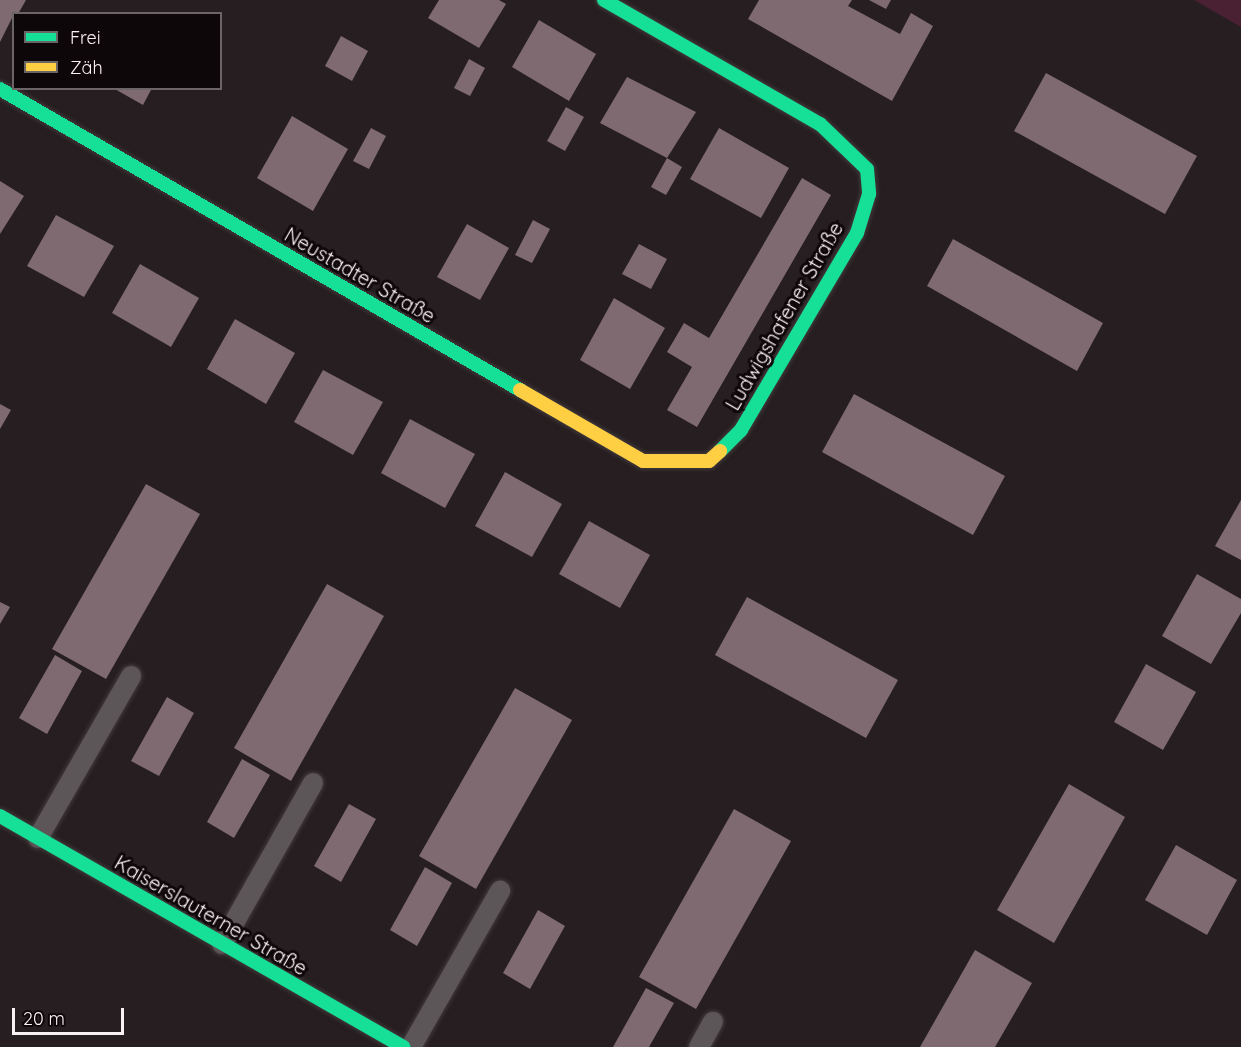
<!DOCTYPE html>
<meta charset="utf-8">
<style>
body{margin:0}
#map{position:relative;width:1241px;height:1047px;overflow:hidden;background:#261e20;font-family:Quicksand,sans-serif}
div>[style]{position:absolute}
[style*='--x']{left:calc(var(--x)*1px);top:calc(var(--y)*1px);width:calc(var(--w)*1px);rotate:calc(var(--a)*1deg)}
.green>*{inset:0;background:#4a2132}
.building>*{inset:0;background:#7f6a71}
.roads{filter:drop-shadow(0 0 2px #413a3c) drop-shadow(0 0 2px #413a3c)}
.lane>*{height:20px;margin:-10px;padding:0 10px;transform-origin:10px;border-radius:10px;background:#5d5658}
.fast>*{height:14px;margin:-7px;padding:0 7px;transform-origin:7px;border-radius:7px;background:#16e098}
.slow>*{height:14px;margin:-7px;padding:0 7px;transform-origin:7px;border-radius:7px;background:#ffcf43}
span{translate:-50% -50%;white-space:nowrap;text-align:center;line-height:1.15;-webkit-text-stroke:6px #0d0709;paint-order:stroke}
.street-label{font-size:20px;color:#fbf1f4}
.legend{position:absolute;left:12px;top:12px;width:210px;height:78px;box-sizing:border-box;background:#0d0709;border:2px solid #6c6567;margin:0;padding:8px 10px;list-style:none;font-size:18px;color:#fbf1f4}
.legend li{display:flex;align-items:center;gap:12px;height:30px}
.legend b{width:30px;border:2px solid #6c6567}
.scale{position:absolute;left:12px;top:1008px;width:112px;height:27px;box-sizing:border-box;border:3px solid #fbf1f4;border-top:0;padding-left:8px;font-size:18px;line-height:21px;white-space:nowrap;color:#fbf1f4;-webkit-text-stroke:4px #0d0709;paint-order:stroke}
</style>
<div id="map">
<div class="green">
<i style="clip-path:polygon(1194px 0,1241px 0,1241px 27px)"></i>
</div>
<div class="building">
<i style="clip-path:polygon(0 0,26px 0,18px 14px,14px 14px,0 42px)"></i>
<i style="clip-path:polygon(439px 0,499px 0,506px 4px,479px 48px,428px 18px)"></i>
<i style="clip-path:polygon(759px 0,852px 0,848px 6px,900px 34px,911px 13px,933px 26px,892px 101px,748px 19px)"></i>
<i style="clip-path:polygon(869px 0,891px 0,886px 9px)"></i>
<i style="clip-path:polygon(539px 20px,596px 54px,569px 101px,512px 67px)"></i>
<i style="clip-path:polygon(341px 36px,368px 51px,352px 81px,325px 66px)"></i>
<i style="clip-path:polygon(469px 59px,485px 68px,470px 96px,454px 88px)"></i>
<i style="clip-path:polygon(1046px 73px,1197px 156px,1165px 214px,1014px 131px)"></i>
<i style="clip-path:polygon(627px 77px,696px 112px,667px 158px,600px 123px)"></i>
<i style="clip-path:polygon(113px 88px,152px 88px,143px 105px)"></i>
<i style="clip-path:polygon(566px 107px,584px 117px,565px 151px,547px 141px)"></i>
<i style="clip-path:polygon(292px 116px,348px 149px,313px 211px,257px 178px)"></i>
<i style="clip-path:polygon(371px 128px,386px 136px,369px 169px,353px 161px)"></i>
<i style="clip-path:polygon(719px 128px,789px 168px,761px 218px,690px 179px)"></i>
<i style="clip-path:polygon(667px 158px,682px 167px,666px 195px,651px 187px)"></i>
<i style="clip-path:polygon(802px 178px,831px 195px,697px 427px,667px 410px,692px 367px,667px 352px,684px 323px,709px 338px)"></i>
<i style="clip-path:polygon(0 181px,24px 196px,0 234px)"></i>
<i style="clip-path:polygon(56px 215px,114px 246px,84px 297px,27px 266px)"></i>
<i style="clip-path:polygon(533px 220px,550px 229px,532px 263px,515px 255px)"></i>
<i style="clip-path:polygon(467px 224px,509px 248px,480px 300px,437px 277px)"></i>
<i style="clip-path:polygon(953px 239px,1103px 323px,1077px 371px,927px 286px)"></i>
<i style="clip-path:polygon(639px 244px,667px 259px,651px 289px,622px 274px)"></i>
<i style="clip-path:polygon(140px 264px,199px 298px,171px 347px,112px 313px)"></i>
<i style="clip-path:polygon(614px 298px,665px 328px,630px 389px,580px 360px)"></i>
<i style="clip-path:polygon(235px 319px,295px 353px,266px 404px,207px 369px)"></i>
<i style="clip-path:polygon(323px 370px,383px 402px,353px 455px,294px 422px)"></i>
<i style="clip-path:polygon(854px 394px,1005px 476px,973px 535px,822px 452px)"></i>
<i style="clip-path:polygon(0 404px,11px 410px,0 429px)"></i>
<i style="clip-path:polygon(410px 419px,475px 454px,445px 508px,381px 473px)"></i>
<i style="clip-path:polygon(505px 472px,562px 504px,532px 557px,475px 526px)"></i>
<i style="clip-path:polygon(146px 484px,200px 514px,106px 679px,52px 649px)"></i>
<i style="clip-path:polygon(1241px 500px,1241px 560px,1215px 546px)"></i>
<i style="clip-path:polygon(589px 521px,650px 555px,620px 608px,559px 574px)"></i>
<i style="clip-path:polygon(1197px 574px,1241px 599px,1241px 613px,1211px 664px,1162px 636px)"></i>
<i style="clip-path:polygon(327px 584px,384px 616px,291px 781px,234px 748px)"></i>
<i style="clip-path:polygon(747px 597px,898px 680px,866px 738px,715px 655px)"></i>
<i style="clip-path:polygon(0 602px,10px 607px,0 624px)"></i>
<i style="clip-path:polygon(55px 655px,82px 671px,47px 734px,19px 718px)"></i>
<i style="clip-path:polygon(1146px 664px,1196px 692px,1163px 750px,1114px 722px)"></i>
<i style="clip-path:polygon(515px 688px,572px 720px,476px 889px,419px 856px)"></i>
<i style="clip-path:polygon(167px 697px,194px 713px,159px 776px,131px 761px)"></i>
<i style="clip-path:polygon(242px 759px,270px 775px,234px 838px,207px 822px)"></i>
<i style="clip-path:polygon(1069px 784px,1125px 817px,1054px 943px,997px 910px)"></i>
<i style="clip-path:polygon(349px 804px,376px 819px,341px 882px,314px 866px)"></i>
<i style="clip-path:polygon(734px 809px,791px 841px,696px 1009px,639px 977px)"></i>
<i style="clip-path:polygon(1176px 845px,1237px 880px,1207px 935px,1145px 900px)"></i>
<i style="clip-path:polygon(425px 867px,452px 883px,417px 946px,390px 930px)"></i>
<i style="clip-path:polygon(538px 910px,565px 926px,530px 989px,503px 973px)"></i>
<i style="clip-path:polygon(975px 950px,1032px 983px,995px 1047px,920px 1047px)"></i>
<i style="clip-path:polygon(646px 988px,674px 1003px,649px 1047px,613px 1047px)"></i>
</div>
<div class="roads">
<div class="lane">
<i style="--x:38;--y:838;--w:187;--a:-60.1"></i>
<i style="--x:222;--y:944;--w:185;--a:-60.5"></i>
<i style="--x:411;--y:1047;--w:180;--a:-60.3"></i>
<i style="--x:699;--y:1047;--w:29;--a:-61"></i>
</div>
<div class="fast">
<i style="--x:604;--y:0;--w:249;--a:29.9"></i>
<i style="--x:820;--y:124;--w:65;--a:43.8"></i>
<i style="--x:867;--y:169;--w:25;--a:85"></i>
<i style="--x:869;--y:194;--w:41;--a:107.1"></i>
<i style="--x:857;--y:233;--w:229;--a:120.5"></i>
<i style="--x:741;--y:430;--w:30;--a:135"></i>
<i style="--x:0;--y:89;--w:601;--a:30.06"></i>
<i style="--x:0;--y:816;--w:465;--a:29.8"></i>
</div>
<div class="slow">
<i style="--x:520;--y:390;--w:142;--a:30"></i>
<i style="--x:643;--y:461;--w:66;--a:0"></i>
<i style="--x:709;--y:461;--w:15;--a:-42"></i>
</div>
</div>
<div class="street-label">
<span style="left:360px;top:275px;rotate:30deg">Neustadter Straße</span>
<span style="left:784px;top:316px;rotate:-60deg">Ludwigshafener Straße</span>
<span style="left:211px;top:915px;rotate:30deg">Kaiserslauterner Straße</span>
</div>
<ul class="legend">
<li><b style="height:8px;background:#16e098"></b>Frei</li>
<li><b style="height:8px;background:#ffcf43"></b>Zäh</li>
</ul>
<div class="scale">20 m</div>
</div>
